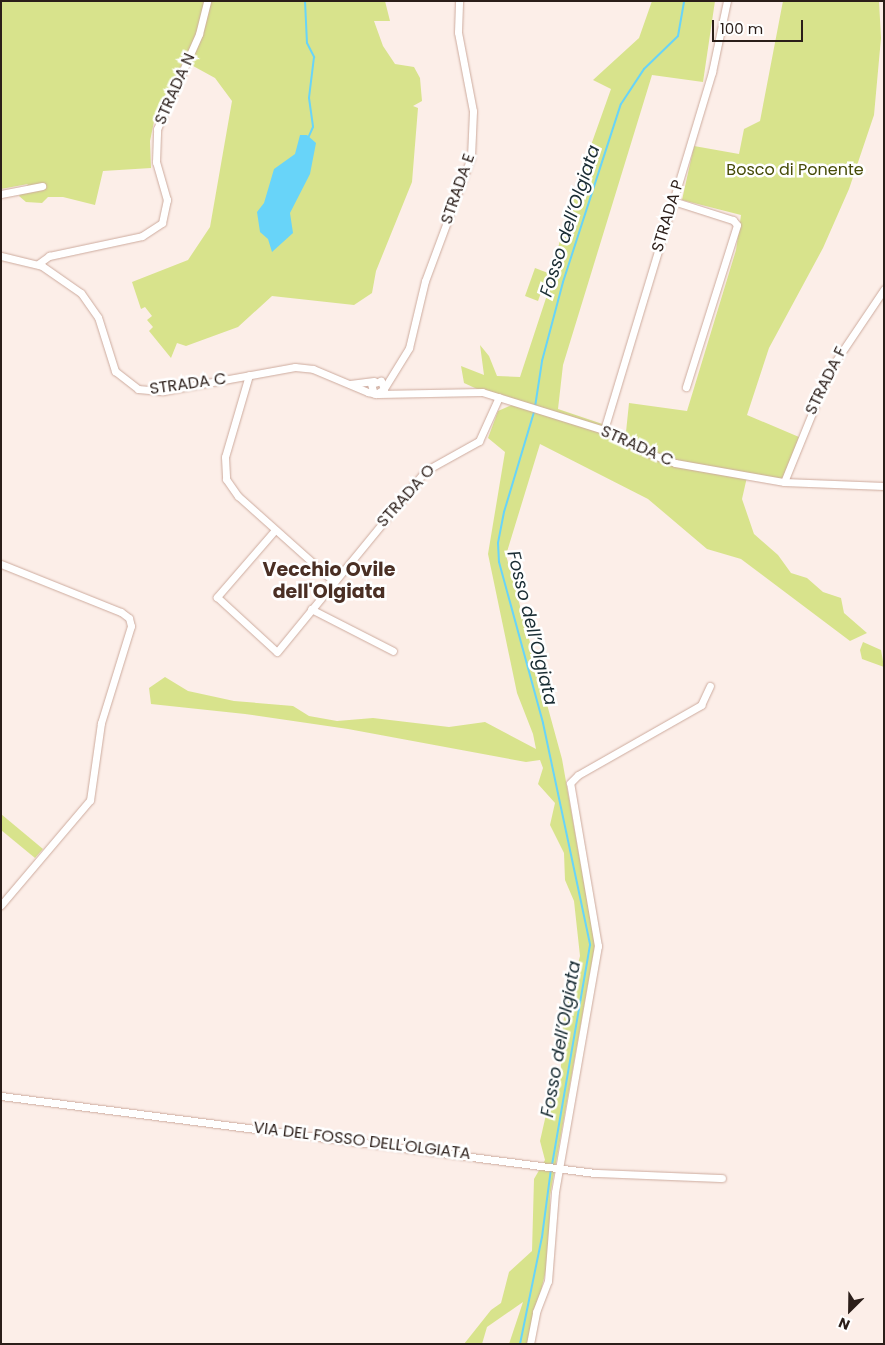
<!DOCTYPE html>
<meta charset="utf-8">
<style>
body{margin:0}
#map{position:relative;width:885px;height:1345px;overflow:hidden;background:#fceee8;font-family:Poppins,sans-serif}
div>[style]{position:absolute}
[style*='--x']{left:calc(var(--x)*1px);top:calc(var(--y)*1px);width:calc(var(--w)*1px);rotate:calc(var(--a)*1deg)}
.green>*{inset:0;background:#d8e38c}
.water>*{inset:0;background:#68d4f9}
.stream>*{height:2px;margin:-1px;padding:0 1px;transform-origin:1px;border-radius:1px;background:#68d4f9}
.roads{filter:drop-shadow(0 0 1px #cdab9e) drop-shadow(0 0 1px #cdab9e)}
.minor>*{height:7px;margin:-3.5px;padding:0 3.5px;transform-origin:3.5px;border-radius:3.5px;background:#fff}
span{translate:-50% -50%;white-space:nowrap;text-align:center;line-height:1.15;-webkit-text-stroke:5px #fff;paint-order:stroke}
.street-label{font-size:16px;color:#2b1e19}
.park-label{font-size:16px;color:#464b07}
.water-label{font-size:18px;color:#192c33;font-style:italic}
.quarter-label{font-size:19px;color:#4a2f24;font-weight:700}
.frame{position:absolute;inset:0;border:2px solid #2b1e19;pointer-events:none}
.north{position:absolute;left:825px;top:1285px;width:50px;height:50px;-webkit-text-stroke:4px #fff;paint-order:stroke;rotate:203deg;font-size:14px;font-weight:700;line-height:20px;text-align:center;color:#2b1e19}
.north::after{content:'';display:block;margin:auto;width:18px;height:22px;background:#2b1e19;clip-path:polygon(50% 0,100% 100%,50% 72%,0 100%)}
.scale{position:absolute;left:712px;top:20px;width:91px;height:22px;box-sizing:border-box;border:2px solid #2b1e19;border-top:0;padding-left:6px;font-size:15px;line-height:18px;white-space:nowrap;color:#2b1e19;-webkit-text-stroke:4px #fff;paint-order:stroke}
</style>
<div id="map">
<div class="green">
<i style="clip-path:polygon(1px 1px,385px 1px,390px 21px,374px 21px,383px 46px,395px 64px,414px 67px,420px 78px,422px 101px,413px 106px,418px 108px,412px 182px,376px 271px,372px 293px,354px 305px,272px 296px,238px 327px,186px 346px,177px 343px,171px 358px,149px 331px,153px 327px,147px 320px,152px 316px,145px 307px,141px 309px,132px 282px,188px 260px,210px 227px,232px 101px,215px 78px,184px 61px,156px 112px,150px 141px,151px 168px,103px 171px,95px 205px,63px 197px,48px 197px,42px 203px,26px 202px,19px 196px,28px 184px,1px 189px)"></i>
<i style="clip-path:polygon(652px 1px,715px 1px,703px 82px,652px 75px,563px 365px,558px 409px,626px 432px,629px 403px,687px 411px,736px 250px,741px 215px,682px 200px,694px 146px,739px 154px,744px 129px,760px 121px,783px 1px,879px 1px,881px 38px,874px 115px,849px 189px,823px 248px,769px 348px,747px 415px,799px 437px,784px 482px,747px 477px,742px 499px,754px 534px,778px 555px,791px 573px,807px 578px,823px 592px,841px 598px,844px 613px,867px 633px,850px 641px,741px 559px,707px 549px,648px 499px,540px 444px,506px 555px,562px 759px,595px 945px,550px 1196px,549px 1258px,528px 1344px,509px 1344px,523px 1302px,487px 1327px,482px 1344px,464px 1344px,491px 1310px,501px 1303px,509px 1272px,532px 1251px,534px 1179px,545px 1160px,540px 1141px,550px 1097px,560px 1086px,563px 1022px,580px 956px,574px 901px,565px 880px,564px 853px,550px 825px,555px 803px,538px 784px,543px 768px,540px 760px,526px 762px,348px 729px,245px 714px,151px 704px,149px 688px,165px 677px,188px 691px,234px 701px,293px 706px,309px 716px,337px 721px,373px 718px,449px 727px,485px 722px,536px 749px,533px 734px,517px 693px,488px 554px,505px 452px,488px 438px,498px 411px,512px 405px,464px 383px,461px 366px,484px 375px,480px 345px,489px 356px,497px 376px,520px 377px,550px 286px,564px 221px,611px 89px,593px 80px,639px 38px)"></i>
<i style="clip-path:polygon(535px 268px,548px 273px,538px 301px,525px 296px)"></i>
<i style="clip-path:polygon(863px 642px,881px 650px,884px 667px,862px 659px,860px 650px)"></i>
<i style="clip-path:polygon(1px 814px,43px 849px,35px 858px,1px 830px)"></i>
</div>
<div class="water">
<i style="clip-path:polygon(300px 135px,307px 135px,316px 143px,310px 174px,290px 213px,293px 233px,272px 252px,268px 239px,260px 232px,257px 212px,264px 203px,274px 169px,295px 154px)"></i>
</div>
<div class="stream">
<i style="--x:305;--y:1;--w:42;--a:87.3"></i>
<i style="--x:307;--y:43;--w:16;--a:63"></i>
<i style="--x:314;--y:57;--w:41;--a:97"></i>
<i style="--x:309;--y:98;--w:29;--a:82"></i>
<i style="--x:313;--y:127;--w:10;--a:114"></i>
<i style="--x:535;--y:407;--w:47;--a:-81.3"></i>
<i style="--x:542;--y:361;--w:82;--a:-75.1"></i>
<i style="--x:563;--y:282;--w:187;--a:-72"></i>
<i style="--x:621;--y:104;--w:42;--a:-56.7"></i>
<i style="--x:644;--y:69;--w:47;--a:-44.1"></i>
<i style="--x:678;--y:36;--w:36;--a:-80"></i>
<i style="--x:534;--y:412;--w:104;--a:106.7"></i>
<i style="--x:504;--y:512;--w:32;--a:101"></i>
<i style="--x:498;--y:543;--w:19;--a:87"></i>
<i style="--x:499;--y:562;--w:167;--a:74.7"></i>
<i style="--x:543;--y:723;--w:227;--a:78"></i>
<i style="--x:590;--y:945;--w:223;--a:99.8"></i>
<i style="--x:520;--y:1344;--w:109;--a:-78.4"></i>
<i style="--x:542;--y:1237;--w:69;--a:-82.5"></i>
</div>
<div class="roads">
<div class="minor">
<i style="--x:1;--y:194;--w:42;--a:-11"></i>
<i style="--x:673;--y:201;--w:63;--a:17.6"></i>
<i style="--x:733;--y:220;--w:6;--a:51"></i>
<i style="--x:737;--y:225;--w:170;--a:107.5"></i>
<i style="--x:1;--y:256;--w:42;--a:13.7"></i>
<i style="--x:42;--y:266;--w:47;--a:34.7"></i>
<i style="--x:81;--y:293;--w:29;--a:55"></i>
<i style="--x:98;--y:317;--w:57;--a:72.5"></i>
<i style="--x:115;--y:371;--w:29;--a:38"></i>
<i style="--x:138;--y:389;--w:25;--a:5"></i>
<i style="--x:163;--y:391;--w:134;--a:-10.3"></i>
<i style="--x:295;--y:367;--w:18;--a:6"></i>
<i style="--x:313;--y:369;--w:60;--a:22.7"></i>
<i style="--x:368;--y:392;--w:8;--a:14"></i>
<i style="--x:376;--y:394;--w:9;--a:-32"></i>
<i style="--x:384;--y:389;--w:9;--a:-111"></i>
<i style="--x:381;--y:381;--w:10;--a:163"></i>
<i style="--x:371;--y:384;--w:10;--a:73"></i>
<i style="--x:38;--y:264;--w:14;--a:-36"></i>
<i style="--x:49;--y:256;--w:95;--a:-12.1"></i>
<i style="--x:142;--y:236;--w:24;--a:-33"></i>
<i style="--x:162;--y:223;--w:24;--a:-78"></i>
<i style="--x:167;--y:200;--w:40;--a:-106"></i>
<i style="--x:156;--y:162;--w:33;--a:-88"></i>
<i style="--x:157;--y:129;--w:104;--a:-66.1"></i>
<i style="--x:199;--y:34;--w:34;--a:-76"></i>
<i style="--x:249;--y:375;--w:85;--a:106.3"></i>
<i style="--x:225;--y:457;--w:22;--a:87"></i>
<i style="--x:226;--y:479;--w:21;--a:55"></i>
<i style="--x:238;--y:496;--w:127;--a:41.8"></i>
<i style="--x:350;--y:384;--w:24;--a:-7"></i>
<i style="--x:385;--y:387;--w:46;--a:-58.4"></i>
<i style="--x:409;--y:348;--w:69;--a:-76.6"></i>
<i style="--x:425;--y:281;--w:132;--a:-69.6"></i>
<i style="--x:471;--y:157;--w:46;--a:-87.5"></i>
<i style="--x:473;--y:111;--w:80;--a:-100.8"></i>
<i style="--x:458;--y:32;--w:31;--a:-88"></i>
<i style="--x:378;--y:394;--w:104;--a:-1.1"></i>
<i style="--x:482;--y:392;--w:128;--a:17.3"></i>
<i style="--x:604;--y:430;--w:50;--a:27.6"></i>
<i style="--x:648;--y:453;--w:29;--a:20"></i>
<i style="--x:675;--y:463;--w:111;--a:9.9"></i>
<i style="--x:784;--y:482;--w:100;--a:2.3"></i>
<i style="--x:604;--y:430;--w:374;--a:-73.2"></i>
<i style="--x:712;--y:72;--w:73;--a:-78.1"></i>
<i style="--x:784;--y:482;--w:120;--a:-67.9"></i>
<i style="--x:829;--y:371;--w:99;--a:-56.1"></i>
<i style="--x:275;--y:530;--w:89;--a:130.9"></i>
<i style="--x:217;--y:597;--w:81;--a:42.5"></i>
<i style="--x:277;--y:652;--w:234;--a:-50.7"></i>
<i style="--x:425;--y:471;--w:62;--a:-29.1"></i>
<i style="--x:479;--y:441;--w:48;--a:-65.6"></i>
<i style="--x:1;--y:564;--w:129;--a:21.8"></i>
<i style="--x:121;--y:612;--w:10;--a:37"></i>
<i style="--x:129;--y:618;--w:8;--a:76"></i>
<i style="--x:131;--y:626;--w:102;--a:107.2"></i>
<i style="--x:101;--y:723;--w:78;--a:98.1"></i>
<i style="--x:90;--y:800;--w:138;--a:130.3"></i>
<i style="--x:311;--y:609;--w:92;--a:27.1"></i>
<i style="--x:1;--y:1096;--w:599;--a:7.39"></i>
<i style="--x:595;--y:1173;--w:127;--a:2.3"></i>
<i style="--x:530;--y:1344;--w:33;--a:-79"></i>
<i style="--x:536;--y:1312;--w:33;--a:-69"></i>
<i style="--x:548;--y:1281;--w:89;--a:-85.5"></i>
<i style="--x:555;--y:1192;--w:250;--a:-80.1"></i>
<i style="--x:598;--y:946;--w:165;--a:-99.7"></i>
<i style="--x:570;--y:783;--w:11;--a:-45"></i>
<i style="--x:578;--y:775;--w:142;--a:-29.6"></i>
<i style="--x:701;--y:705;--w:21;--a:-65"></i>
</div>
</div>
<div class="street-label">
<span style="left:175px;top:89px;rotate:-66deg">STRADA N</span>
<span style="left:458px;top:189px;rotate:-71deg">STRADA E</span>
<span style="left:668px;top:216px;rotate:-73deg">STRADA P</span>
<span style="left:826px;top:381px;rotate:-64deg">STRADA F</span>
<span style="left:188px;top:384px;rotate:-8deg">STRADA C</span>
<span style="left:637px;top:446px;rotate:24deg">STRADA C</span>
<span style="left:406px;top:496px;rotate:-48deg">STRADA O</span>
<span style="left:362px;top:1141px;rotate:7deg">VIA DEL FOSSO DELL'OLGIATA</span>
</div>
<div class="park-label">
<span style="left:795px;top:170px">Bosco di Ponente</span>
</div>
<div class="water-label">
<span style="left:570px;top:221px;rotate:-72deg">Fosso dell’Olgiata</span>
<span style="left:532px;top:628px;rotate:76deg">Fosso dell’Olgiata</span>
<span style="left:561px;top:1039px;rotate:-80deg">Fosso dell’Olgiata</span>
</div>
<div class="quarter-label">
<span style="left:329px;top:581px">Vecchio Ovile<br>dell'Olgiata</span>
</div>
<div class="frame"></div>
<div class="north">N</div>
<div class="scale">100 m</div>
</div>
